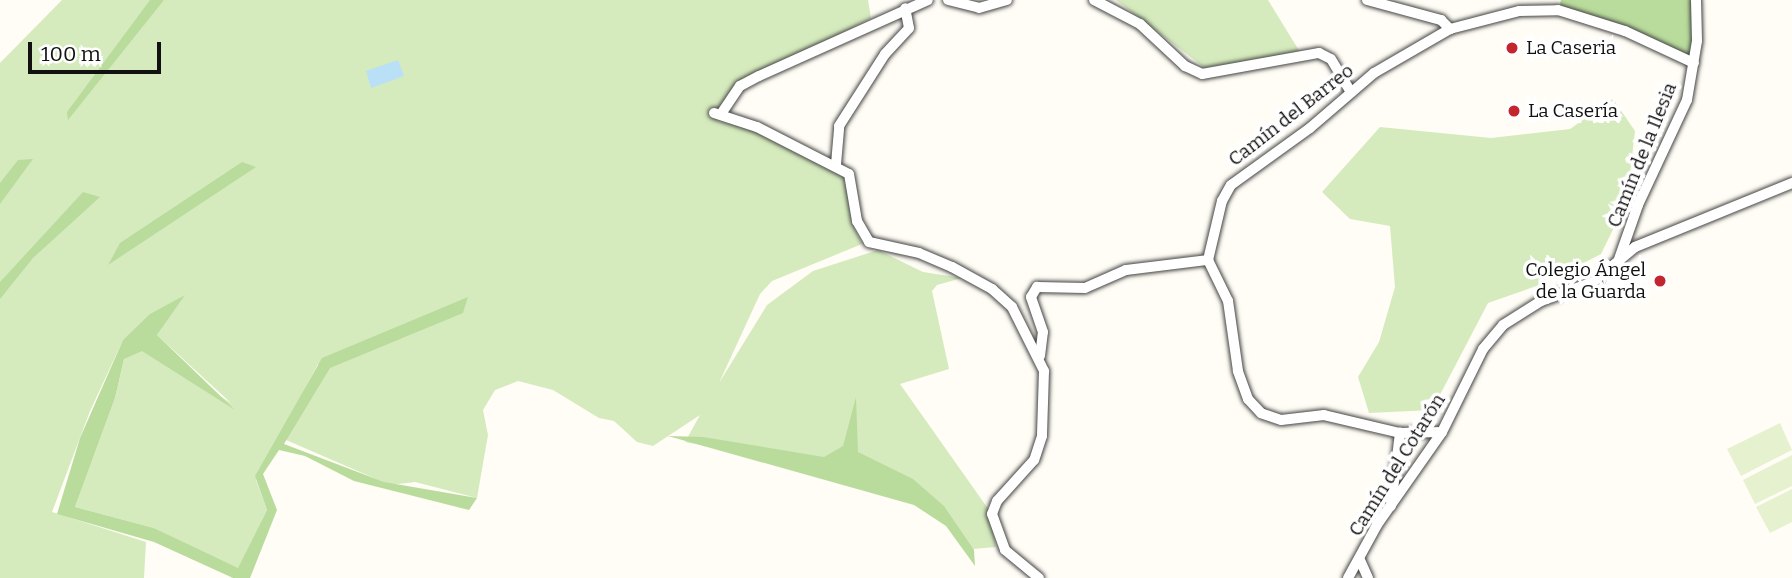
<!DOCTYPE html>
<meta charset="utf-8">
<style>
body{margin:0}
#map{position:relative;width:1792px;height:578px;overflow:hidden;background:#fffdf5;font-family:Bitter,serif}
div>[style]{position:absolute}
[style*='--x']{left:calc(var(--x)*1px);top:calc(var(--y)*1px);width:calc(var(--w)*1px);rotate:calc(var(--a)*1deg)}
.green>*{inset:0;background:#d5ebbd}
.forest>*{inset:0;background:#b9dc9c}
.pitch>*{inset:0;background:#e6f2cf}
.water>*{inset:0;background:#b9e0f7}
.roads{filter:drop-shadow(0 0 2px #444) drop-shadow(0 0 2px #444)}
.minor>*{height:10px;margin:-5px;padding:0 5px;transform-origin:5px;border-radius:5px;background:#fff}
.dots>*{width:19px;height:19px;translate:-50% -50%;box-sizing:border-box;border:4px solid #fff;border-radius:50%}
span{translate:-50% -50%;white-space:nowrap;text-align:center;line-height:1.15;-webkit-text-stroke:7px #fff;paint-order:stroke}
.poi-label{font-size:19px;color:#111}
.left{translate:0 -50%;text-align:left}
.right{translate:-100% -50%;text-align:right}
.street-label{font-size:19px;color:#111}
.scale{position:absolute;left:28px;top:42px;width:133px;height:32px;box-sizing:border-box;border:4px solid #111;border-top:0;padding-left:9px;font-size:21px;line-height:24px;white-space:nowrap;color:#111;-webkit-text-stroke:5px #fff;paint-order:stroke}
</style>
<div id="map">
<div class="green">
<i style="clip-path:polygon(62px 0,868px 0,871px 18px,778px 66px,757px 72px,739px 83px,714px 113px,718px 121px,755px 131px,846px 176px,852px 224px,862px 244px,772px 281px,760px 294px,719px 383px,767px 305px,813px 271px,878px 250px,923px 272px,962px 278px,937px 285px,932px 291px,949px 369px,900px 384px,989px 510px,996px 547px,973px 549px,951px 520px,838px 471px,685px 442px,700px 415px,653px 446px,637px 442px,614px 421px,599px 418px,553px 390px,518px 381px,495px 390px,483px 410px,488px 435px,477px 498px,415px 482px,390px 485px,286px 440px,320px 376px,318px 364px,256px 480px,267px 510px,238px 569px,154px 528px,75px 507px,115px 398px,124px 359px,142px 347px,231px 403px,157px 335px,183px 296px,123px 340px,90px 411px,52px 512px,146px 542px,144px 578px,0 578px,0 63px)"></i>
<i style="clip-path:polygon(1116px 0,1268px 0,1300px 52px,1205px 68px)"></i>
<i style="clip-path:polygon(1613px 99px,1635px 131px,1627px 201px,1601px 254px,1545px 283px,1488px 303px,1432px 410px,1369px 413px,1358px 377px,1379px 342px,1395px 287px,1390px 226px,1350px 219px,1322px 192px,1380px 127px,1491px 138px,1570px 129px)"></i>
</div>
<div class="forest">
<i style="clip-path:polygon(150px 0,164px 0,68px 120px,67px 112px)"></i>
<i style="clip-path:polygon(1561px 0,1696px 0,1694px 63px,1625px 31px,1558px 10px)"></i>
<i style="clip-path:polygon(33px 159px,0 204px,0 183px,18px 160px)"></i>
<i style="clip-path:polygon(242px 162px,256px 167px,108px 265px,120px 243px)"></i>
<i style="clip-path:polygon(83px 192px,100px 197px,33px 258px,0 299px,0 282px)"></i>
<i style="clip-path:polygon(185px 295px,157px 335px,235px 410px,142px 351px,124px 359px,115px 398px,75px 507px,154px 528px,238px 568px,267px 510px,255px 476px,322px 358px,468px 297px,463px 313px,330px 368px,284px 444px,384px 482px,477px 498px,469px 510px,354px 481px,305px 456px,279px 450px,263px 474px,277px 510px,250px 578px,233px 578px,154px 542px,57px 514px,80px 438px,123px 340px,150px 314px)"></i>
<i style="clip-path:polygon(856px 397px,858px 452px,913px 479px,944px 506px,974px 550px,975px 566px,946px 526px,914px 505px,668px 436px,703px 437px,824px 457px,843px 446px)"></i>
</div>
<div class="pitch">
<i style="clip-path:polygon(1780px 423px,1792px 450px,1741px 476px,1727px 449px)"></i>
<i style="clip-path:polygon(1792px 455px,1792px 486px,1755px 504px,1743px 480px)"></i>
<i style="clip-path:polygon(1792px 489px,1792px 522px,1770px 533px,1756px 507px)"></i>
</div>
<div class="water">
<i style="clip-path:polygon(398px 60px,404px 76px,371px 88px,366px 71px)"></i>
</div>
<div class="roads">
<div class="minor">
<i style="--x:948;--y:0;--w:32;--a:14"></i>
<i style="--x:979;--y:8;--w:29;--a:-16"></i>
<i style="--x:1094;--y:0;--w:52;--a:27.6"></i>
<i style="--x:1140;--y:24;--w:62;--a:43"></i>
<i style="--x:1185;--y:66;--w:19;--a:25"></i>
<i style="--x:1202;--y:74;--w:119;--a:-10.2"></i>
<i style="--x:1319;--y:53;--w:13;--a:27"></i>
<i style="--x:1331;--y:59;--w:39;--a:59"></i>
<i style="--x:1367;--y:0;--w:77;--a:15.1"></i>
<i style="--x:1441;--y:20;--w:13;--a:45"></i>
<i style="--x:714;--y:113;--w:45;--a:18"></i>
<i style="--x:757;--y:127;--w:103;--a:27.1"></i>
<i style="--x:849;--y:174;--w:48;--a:80.3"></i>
<i style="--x:857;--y:221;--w:24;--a:60"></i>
<i style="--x:869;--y:242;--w:51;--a:12.4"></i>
<i style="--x:919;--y:253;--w:36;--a:23"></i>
<i style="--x:952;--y:267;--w:46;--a:28.8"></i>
<i style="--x:992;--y:289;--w:27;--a:42"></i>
<i style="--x:1012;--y:307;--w:72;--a:63.4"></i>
<i style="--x:1044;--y:371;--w:65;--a:91.8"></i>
<i style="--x:1042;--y:436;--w:25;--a:108"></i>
<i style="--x:1034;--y:460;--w:55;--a:132.1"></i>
<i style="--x:997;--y:501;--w:14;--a:111"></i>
<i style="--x:992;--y:514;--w:38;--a:70"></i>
<i style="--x:1005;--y:550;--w:44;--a:39.5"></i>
<i style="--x:721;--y:114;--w:34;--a:-56"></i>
<i style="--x:740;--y:86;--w:21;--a:-28"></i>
<i style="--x:759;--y:76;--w:185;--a:-24.2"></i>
<i style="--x:836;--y:164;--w:38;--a:-85"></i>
<i style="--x:839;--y:126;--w:85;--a:-57.4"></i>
<i style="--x:885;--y:54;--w:35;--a:-47"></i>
<i style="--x:909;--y:28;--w:20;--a:-101"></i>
<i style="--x:1619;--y:259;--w:57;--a:-70.6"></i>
<i style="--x:1638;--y:205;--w:116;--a:-65"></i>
<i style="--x:1687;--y:100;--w:60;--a:-80.4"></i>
<i style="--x:1697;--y:41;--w:41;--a:-91.4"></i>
<i style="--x:1040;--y:356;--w:24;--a:-83"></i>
<i style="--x:1043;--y:332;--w:37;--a:-109"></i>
<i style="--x:1031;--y:297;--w:12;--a:-59"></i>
<i style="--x:1037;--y:287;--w:48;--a:1.2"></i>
<i style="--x:1085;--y:288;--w:45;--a:-23.7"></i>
<i style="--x:1126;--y:270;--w:83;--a:-7"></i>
<i style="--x:1400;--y:433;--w:42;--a:-1.4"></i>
<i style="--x:1391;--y:506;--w:74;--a:-83"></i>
<i style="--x:1400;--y:433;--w:78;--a:-166.7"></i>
<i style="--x:1324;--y:415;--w:43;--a:173.4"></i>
<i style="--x:1281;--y:420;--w:21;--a:-161"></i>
<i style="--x:1261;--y:413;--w:19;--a:-133"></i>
<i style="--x:1248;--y:399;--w:30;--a:-110"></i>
<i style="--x:1238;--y:371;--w:71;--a:-98.1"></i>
<i style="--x:1228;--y:301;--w:46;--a:-116"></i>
<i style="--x:1208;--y:260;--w:61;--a:-76.7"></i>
<i style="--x:1222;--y:201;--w:18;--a:-61"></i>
<i style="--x:1231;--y:185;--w:97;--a:-35.8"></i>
<i style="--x:1310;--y:128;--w:84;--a:-40.7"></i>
<i style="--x:1374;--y:73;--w:88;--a:-30.1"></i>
<i style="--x:1450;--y:29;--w:71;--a:-14.6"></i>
<i style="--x:1519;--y:11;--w:39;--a:-1"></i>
<i style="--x:1558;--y:10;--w:70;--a:17.4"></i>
<i style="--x:1625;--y:31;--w:76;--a:24.9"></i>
<i style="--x:1360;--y:560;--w:20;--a:66"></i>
<i style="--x:1348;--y:578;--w:60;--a:-61.3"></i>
<i style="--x:1377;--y:525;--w:113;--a:-55"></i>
<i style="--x:1442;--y:432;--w:93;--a:-63.7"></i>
<i style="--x:1483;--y:349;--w:31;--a:-50"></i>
<i style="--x:1503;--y:325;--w:45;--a:-32.3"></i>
<i style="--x:1541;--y:301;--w:55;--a:-20.1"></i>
<i style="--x:1593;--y:282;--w:55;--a:-39.8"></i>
<i style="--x:1635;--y:247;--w:170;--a:-22.2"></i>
</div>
</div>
<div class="dots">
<i style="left:1512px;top:48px;background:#c4262e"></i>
<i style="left:1514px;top:111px;background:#c4262e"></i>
<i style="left:1660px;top:281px;background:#c4262e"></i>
</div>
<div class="poi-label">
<span class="left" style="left:1526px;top:48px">La Caseria</span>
<span class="left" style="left:1528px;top:111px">La Casería</span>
<span class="right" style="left:1646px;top:281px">Colegio Ángel<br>de la Guarda</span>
</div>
<div class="street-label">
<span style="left:1291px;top:115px;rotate:-38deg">Camín del Barreo</span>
<span style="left:1642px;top:155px;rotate:-68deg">Camín de la Ilesia</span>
<span style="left:1397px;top:465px;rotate:-58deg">Camín del Cotarón</span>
</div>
<div class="scale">100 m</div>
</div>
